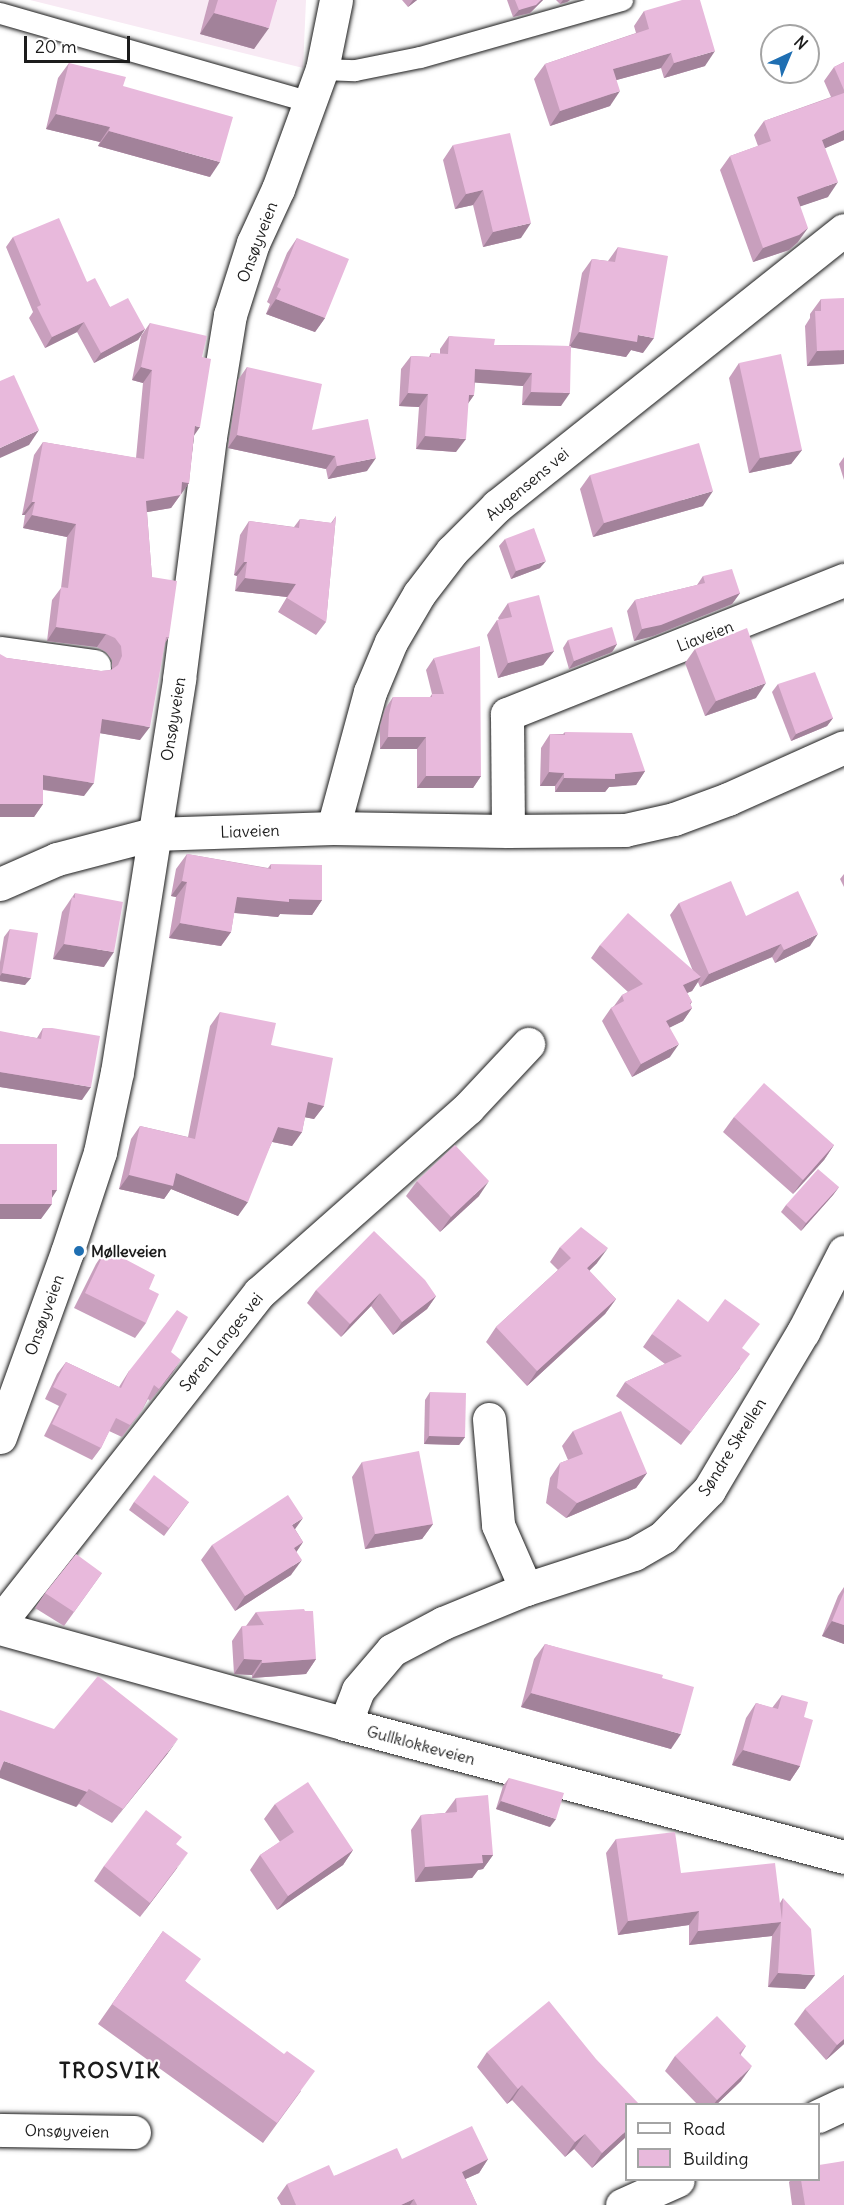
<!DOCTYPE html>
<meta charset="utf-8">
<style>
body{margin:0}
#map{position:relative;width:844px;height:2205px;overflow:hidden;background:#fff;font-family:Delius,sans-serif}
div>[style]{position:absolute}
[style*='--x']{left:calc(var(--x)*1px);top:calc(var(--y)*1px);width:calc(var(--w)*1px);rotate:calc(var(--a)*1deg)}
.built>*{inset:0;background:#f8eaf4}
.roads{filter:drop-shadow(0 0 2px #1c1c1c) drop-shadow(0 0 2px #1c1c1c)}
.lane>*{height:21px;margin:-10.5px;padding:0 10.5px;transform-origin:10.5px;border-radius:10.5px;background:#fff}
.street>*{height:33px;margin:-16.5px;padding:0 16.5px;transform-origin:16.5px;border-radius:16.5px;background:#fff}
.secondary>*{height:33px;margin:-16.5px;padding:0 16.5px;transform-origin:16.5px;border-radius:16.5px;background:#fff}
.wall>*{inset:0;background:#c89fbd}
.shaded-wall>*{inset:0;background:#a2829a}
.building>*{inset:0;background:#e8b9dc}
.dots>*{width:16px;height:16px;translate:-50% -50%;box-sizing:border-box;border:3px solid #fff;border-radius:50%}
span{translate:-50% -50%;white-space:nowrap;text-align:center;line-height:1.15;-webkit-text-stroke:4.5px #fff;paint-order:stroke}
.street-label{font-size:16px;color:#1c1c1c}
.poi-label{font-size:16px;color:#1c1c1c;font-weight:700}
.left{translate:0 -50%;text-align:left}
.district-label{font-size:22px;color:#1c1c1c;font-weight:700;letter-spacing:1.5px}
.legend{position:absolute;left:625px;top:2103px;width:195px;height:78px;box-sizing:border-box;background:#fff;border:2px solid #a4a4a4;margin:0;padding:8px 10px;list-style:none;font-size:18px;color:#1c1c1c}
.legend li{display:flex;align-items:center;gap:12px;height:30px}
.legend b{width:30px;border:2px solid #a4a4a4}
.north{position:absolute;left:760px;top:24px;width:60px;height:60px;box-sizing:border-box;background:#fff;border:2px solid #a4a4a4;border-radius:50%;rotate:44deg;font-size:16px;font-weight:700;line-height:24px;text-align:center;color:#1c1c1c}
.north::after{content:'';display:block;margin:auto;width:21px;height:27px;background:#1f6fb2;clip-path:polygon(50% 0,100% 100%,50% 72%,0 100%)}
.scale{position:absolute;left:24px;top:36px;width:106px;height:27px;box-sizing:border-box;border:3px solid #1c1c1c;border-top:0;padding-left:8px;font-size:18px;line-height:21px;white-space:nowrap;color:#1c1c1c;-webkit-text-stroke:4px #fff;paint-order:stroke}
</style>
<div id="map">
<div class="built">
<i style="clip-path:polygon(30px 0,306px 0,303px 68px)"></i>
</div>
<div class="roads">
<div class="lane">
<i style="--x:0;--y:13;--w:323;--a:16"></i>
<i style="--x:322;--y:69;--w:33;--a:2"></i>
<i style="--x:355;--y:70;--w:66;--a:-11.3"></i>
<i style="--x:420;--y:57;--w:210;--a:-15.8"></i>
</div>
<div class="street">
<i style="--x:0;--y:653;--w:95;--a:7.9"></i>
<i style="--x:333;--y:828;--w:141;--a:-74.8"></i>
<i style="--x:370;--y:692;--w:54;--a:-67.2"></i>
<i style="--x:391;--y:642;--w:56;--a:-59.7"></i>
<i style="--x:419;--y:594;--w:54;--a:-52.5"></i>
<i style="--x:452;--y:551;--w:64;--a:-45"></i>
<i style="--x:497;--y:506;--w:443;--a:-38.5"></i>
<i style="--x:508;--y:831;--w:117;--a:-90.5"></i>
<i style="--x:507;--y:714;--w:363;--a:-21.7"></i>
<i style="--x:0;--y:884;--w:62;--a:-23.7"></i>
<i style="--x:57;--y:859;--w:99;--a:-14.6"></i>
<i style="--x:153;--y:834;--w:180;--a:-1.9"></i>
<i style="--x:333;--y:828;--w:175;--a:1"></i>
<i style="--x:508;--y:831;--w:117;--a:-0.5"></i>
<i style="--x:625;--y:830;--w:50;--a:-12.7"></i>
<i style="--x:674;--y:819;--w:58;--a:-20.3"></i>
<i style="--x:728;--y:799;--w:127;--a:-24.1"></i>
<i style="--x:489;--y:1419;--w:106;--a:85.1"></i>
<i style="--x:498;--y:1525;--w:70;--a:66.4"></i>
<i style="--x:0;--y:1622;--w:419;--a:-51.8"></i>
<i style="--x:259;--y:1293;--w:279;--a:-41.5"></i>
<i style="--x:468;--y:1108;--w:88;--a:-46.8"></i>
<i style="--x:0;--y:1628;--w:358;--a:15.5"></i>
<i style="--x:345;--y:1724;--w:516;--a:14.92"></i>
<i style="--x:345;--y:1724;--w:36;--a:-69"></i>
<i style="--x:358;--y:1690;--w:52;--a:-49.6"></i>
<i style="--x:392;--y:1650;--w:58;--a:-27.9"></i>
<i style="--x:443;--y:1623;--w:90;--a:-22.3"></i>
<i style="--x:526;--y:1589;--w:114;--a:-18"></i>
<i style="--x:634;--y:1554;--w:34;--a:-30"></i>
<i style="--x:663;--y:1537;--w:66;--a:-45.6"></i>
<i style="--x:709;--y:1490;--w:184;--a:-59.3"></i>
<i style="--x:803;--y:1332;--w:90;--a:-62.9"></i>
<i style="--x:818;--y:2116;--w:29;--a:-25"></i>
<i style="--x:0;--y:2130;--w:134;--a:0.9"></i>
<i style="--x:622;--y:2205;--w:61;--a:-24.1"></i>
</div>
<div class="secondary">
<i style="--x:0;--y:1437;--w:197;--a:-70.1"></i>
<i style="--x:67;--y:1252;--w:105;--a:-71.7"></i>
<i style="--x:100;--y:1152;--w:82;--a:-78"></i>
<i style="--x:117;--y:1072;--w:398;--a:-81"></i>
<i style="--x:179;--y:679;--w:244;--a:-82.7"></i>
<i style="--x:210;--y:437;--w:124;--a:-80.7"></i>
<i style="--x:230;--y:315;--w:76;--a:-72.3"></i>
<i style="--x:253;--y:243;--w:60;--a:-65.2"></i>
<i style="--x:278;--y:189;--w:128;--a:-69.9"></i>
<i style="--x:322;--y:69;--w:70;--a:-78.5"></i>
</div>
</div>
<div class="wall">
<i style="clip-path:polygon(209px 0,277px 0,254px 49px,200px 34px)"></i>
<i style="clip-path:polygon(402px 0,417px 0,408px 7px)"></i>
<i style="clip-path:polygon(507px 0,543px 0,530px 13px,513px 17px)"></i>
<i style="clip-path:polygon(556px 0,570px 0,567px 2px,560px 4px)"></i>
<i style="clip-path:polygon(644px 11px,705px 66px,664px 78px,661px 68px,616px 80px,610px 106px,550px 126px,534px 79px,545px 64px,636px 33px,634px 26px)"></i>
<i style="clip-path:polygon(844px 62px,844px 140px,825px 148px,828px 197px,800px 206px,798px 242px,789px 250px,753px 262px,720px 170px,730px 156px,758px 146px,754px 135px,764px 121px,831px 97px,824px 81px,834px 67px)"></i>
<i style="clip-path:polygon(69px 63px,210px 177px,98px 146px,100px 142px,46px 129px,58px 78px)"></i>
<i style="clip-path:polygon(453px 145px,521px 238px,483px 247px,473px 205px,455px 209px,443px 160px)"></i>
<i style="clip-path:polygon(13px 237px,87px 282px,110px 307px,145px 329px,138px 340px,94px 363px,77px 332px,45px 348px,29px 318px,33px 312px,6px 247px)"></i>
<i style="clip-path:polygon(297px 238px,325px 318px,315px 332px,266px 314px,270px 304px,267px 302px,287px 253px)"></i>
<i style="clip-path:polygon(618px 247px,643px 353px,631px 350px,626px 357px,571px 347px,561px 406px,522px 405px,523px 386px,475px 382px,474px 395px,468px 403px,456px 452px,416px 449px,419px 407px,399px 406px,401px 369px,411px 356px,429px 357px,431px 353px,440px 354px,440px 349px,449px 336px,494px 345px,569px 346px,582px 273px,592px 259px,608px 261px)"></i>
<i style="clip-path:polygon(821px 299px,844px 364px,807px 366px,805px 326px,810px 318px,810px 314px)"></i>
<i style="clip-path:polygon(150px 323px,202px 357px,189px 483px,171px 508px,147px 512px,152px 577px,169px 637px,165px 643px,140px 740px,100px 733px,84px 796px,43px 790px,43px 804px,34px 817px,7px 658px,101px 671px,111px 670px,112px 669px,112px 660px,106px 652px,97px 647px,47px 641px,52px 600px,61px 588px,67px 537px,23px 528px,25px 515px,22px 515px,34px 455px,43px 442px,136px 458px,143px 383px,132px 380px,141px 336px)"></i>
<i style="clip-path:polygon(739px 363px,802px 450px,791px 464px,749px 473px,729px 378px)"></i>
<i style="clip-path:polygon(247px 367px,312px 430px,367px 471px,328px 479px,326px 469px,228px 448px,238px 380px)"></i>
<i style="clip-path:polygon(844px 457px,844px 480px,839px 464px)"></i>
<i style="clip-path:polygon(590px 475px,703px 506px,593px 537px,580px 489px)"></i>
<i style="clip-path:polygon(336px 516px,326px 622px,316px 635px,278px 612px,287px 597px,235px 591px,237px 576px,234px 575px,240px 535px,249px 521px,294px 527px,300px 519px,331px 523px)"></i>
<i style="clip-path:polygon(505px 539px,540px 568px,511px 579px,499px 546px)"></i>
<i style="clip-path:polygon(703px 576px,740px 593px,732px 604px,653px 636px,634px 641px,627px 611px,635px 600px,697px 585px)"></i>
<i style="clip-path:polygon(508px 603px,554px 651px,543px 665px,498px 678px,487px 635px,497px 620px,499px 620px,498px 618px)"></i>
<i style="clip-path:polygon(568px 640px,617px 644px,612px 652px,569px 669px,563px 648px)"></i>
<i style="clip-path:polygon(695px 649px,756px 698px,705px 716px,685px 663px)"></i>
<i style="clip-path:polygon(434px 658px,481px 776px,473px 788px,417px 788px,417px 749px,380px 749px,380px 726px,385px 709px,393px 697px,430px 697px,432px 694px,426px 670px)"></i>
<i style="clip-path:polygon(778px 684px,833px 718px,827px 726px,791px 741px,772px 692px)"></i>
<i style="clip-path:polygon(565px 732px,645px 771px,636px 785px,609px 787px,605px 792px,555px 792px,555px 786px,540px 786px,541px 748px,550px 734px,563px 734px)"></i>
<i style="clip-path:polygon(187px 854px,268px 868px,271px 864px,322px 900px,312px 915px,280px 914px,278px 917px,234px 913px,231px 932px,221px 946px,169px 938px,176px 897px,171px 896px,176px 869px)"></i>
<i style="clip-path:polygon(844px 874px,844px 887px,840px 879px)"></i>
<i style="clip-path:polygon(75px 893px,104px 967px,53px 959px,62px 912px)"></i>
<i style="clip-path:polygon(679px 903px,746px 916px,810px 946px,775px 963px,772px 957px,700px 987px,698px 982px,692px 991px,687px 993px,692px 1002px,690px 1004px,692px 1008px,683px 1021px,670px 1027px,670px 1057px,632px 1077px,602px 1021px,611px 1008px,614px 1006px,622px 995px,628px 992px,591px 958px,600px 945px,693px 971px,670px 915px)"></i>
<i style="clip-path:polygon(10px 929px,25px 985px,0 981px,0 962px,4px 937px)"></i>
<i style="clip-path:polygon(220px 1012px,271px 1045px,324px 1106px,314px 1119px,305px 1117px,302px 1132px,292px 1146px,272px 1142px,238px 1216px,171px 1189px,164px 1199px,119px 1189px,131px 1139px,140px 1126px,188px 1137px,210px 1026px)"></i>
<i style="clip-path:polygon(43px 1028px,82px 1100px,0 1087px,0 1032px,37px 1038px)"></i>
<i style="clip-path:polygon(734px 1117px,834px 1145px,824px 1160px,793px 1194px,723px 1132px)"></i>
<i style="clip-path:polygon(417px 1181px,479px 1196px,440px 1232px,406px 1196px)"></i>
<i style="clip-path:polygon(839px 1187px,833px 1195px,801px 1231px,781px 1212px,786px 1205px)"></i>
<i style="clip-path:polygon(560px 1247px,597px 1263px,589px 1271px,616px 1299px,605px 1314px,527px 1386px,486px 1342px,496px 1327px,558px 1270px,550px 1262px)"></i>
<i style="clip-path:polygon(106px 1249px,149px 1289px,146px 1323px,135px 1338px,74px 1308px,96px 1264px)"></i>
<i style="clip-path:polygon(316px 1290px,436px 1296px,427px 1309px,393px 1335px,371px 1306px,341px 1337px,307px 1303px)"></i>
<i style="clip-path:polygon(652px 1334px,742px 1348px,740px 1368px,681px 1445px,616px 1396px,625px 1382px,665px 1364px,643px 1347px)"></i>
<i style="clip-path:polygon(171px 1352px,173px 1372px,150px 1401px,148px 1399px,142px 1410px,122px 1437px,109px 1431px,101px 1448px,92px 1460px,44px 1436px,59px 1406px,45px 1399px,57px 1374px,66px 1362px,119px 1387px,129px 1371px)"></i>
<i style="clip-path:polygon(430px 1392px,465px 1437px,459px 1445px,424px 1444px,425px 1400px)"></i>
<i style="clip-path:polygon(573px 1431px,647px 1473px,636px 1488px,566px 1518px,546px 1503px,550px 1478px,560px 1463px,568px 1460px,562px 1446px)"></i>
<i style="clip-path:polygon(362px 1462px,433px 1524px,422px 1539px,365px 1549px,352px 1477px)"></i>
<i style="clip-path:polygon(134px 1502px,189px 1502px,164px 1536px,129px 1510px)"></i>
<i style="clip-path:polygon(295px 1529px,303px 1542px,296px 1552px,291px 1575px,235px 1611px,201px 1560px,212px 1545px)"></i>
<i style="clip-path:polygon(102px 1573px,64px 1626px,35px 1608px,45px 1593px)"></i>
<i style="clip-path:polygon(844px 1587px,844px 1644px,822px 1636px,838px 1596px)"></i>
<i style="clip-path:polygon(256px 1612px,316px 1659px,306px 1674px,252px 1678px,252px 1675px,234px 1674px,232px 1641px,242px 1626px,246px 1626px)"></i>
<i style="clip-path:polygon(545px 1644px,662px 1678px,671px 1749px,521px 1707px,534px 1659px)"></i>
<i style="clip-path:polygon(782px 1695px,800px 1766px,790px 1781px,732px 1765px,746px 1718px,756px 1703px,772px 1708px)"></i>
<i style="clip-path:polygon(54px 1729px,168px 1753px,112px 1823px,79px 1804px,76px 1807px)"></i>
<i style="clip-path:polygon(509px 1778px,550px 1827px,496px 1809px,503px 1786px)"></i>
<i style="clip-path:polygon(456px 1798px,493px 1855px,483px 1869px,478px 1870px,472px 1878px,415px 1882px,411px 1830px,421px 1815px,445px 1813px)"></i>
<i style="clip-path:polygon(275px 1804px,353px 1850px,343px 1865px,277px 1910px,250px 1870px,260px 1855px,280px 1842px,264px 1819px)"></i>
<i style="clip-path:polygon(616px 1839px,681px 1873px,780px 1903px,783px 1898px,805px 1989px,768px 1987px,772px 1936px,689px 1945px,689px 1925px,618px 1935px,606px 1853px)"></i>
<i style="clip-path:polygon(177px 1845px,177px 1868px,140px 1917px,94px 1881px,104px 1866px)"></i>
<i style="clip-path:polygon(163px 1931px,185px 1981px,301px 2091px,263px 2143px,98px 2024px)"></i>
<i style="clip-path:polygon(844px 1975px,844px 2044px,826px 2060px,794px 2024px,805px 2009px)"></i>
<i style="clip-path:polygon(746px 2046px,741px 2054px,741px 2081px,717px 2104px,697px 2104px,665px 2071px,675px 2056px)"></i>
<i style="clip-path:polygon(487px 2052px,627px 2136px,592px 2168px,574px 2149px,565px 2157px,512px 2100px,507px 2104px,477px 2067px)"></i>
<i style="clip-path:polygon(402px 2159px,488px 2159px,479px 2173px,465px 2179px,477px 2205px,281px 2205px,277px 2198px,287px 2184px,334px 2176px)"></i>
<i style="clip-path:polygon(791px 2180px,819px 2180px,844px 2205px,792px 2205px,789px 2182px)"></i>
</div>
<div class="shaded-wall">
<i style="clip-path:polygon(413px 0,417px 0,408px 7px)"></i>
<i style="clip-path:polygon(541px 0,543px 0,530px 13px,513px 17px,519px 10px)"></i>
<i style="clip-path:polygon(563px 0,570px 0,567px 2px,560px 4px)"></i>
<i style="clip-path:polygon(214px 13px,269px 28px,254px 49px,200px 34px)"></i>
<i style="clip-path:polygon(715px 51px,705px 66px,664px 78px,674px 63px)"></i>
<i style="clip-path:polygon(671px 53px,661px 68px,602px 84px,613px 69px)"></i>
<i style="clip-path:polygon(620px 91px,610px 106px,550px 126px,560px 111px)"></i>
<i style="clip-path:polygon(56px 114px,110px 127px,100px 142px,46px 129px)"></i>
<i style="clip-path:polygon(844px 130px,844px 140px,812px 154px,822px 140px)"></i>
<i style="clip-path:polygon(109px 131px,220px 162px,210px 177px,98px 146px)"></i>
<i style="clip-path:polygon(838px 182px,828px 197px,787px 211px,797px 197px)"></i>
<i style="clip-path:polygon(483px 190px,473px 205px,455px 209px,466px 194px)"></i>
<i style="clip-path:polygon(531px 223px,521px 238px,483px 247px,493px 232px)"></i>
<i style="clip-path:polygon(808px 228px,798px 242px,789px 250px,753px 262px,763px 248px)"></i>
<i style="clip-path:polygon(276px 299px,325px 318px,315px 332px,266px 314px)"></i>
<i style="clip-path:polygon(84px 322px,77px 332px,45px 348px,52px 337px)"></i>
<i style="clip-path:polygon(145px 329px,138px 340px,94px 363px,101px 353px)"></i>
<i style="clip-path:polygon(579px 332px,638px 335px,654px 338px,643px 353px,631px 350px,626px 357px,569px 347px)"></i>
<i style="clip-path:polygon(844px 350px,844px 364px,807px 366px,817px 351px)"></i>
<i style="clip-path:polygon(141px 367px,152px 370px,143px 383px,132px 380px)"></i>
<i style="clip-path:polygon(475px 369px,532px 373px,523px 386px,466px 382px)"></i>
<i style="clip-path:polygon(531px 392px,570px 393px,561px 406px,522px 405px)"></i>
<i style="clip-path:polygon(408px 393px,428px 394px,419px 407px,399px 406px)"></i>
<i style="clip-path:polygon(469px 395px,474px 395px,465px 408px)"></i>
<i style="clip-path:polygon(195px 426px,200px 427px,191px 440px)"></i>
<i style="clip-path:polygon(39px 430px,29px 445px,0 458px,0 448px)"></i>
<i style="clip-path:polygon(237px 435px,335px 456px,326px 469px,228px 448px)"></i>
<i style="clip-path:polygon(425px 436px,466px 439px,456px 452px,416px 449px)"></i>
<i style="clip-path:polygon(802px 450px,791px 464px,749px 473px,760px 458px)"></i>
<i style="clip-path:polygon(376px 458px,367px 471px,328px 479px,337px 466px)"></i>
<i style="clip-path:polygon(182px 482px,189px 483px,171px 508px,136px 514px,146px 501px)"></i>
<i style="clip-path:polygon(713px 491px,703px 506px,593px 537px,604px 523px)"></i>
<i style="clip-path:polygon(32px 502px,35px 502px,25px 515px,22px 515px)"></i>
<i style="clip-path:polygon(32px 515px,76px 524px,67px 537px,23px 528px)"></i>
<i style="clip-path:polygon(546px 561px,540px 568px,511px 579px,516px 571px)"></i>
<i style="clip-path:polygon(244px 562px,247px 562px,237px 576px,234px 575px)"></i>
<i style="clip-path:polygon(245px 578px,296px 584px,287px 597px,235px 591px)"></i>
<i style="clip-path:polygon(740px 593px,732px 604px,653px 636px,634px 641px,642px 629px)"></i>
<i style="clip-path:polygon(56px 627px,106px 634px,97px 647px,47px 641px)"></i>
<i style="clip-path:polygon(617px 644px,612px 652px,569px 669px,574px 661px)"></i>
<i style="clip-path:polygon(554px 651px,543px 665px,498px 678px,508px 663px)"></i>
<i style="clip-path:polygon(766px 683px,756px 698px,705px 716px,716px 701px)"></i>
<i style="clip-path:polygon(833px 718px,827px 726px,791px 741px,796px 734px)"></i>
<i style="clip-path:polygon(102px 719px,150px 727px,140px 740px,93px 732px)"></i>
<i style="clip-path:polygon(388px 737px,426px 737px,417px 749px,380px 749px)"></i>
<i style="clip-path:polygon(645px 771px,636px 785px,609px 787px,605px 792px,555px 792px,564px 778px)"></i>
<i style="clip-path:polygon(549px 772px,564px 773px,555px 786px,540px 786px)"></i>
<i style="clip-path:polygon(43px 775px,94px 783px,84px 796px,34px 788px)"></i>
<i style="clip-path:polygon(426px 776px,481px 776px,473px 788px,417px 788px)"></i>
<i style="clip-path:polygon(0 804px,43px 804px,34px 817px,0 817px)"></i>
<i style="clip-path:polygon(182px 881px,187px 882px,176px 897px,171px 896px)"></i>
<i style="clip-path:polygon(237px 897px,289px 899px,322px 900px,312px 915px,280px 914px,278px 917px,226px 912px)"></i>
<i style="clip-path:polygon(180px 923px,231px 932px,221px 946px,169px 938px)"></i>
<i style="clip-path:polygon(818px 934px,810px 946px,775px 963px,784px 950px)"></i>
<i style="clip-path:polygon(64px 944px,114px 952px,104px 967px,53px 959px)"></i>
<i style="clip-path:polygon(781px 944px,772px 957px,700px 987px,709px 974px)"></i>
<i style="clip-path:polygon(2px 973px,31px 978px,25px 985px,0 981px,0 976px)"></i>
<i style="clip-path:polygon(701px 977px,692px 991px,674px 998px,683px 985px)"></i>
<i style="clip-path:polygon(692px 1002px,685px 1011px,692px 1008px,683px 1021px,657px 1034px,666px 1021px)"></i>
<i style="clip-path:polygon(679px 1044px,670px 1057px,632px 1077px,641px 1064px)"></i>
<i style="clip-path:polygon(0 1072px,91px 1087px,82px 1100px,0 1087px)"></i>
<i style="clip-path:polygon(308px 1102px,324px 1106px,314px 1119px,298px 1116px)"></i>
<i style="clip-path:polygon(278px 1127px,302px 1132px,292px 1146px,268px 1141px)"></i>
<i style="clip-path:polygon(834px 1145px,824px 1160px,793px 1194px,803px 1180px)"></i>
<i style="clip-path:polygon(176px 1173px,248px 1202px,238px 1216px,171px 1189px,164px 1199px,119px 1189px,129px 1175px)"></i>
<i style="clip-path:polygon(489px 1181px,479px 1196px,440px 1232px,451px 1217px)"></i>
<i style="clip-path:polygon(839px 1187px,833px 1195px,801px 1231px,806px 1223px)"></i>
<i style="clip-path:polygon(52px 1190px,57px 1190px,48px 1204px,52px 1204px,41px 1219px,0 1219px,0 1204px)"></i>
<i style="clip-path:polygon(608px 1248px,597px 1263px,577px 1283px,587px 1268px)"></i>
<i style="clip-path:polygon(380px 1293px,371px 1306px,341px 1337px,350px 1324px)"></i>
<i style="clip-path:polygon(436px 1296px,427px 1309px,393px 1335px,402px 1322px)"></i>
<i style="clip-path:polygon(616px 1299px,605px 1314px,527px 1386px,537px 1371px)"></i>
<i style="clip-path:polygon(181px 1360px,173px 1372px,150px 1401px,159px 1389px)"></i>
<i style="clip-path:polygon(429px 1436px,465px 1437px,459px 1445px,424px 1444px)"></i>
<i style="clip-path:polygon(647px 1473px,636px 1488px,566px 1518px,577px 1503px)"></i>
<i style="clip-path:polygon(303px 1518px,293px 1532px,292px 1525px)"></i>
<i style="clip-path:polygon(433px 1524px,422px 1539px,365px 1549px,375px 1534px)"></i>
<i style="clip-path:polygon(303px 1542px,293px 1557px,294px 1548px)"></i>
<i style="clip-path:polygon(302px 1560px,291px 1575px,235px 1611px,245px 1596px)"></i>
<i style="clip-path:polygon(832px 1621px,844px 1625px,844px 1644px,822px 1636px)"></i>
<i style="clip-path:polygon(244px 1659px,262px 1660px,252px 1675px,234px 1674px)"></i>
<i style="clip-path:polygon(316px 1659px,306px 1674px,252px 1678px,262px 1663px)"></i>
<i style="clip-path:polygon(531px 1693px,681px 1734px,671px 1749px,521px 1707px)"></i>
<i style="clip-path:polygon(178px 1739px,168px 1753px,112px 1823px)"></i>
<i style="clip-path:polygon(743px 1750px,800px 1766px,790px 1781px,732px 1765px)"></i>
<i style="clip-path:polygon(4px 1761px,89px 1789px,76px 1807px,0 1778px,0 1766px)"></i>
<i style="clip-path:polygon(501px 1801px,556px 1819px,550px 1827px,496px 1809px)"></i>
<i style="clip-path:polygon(353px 1850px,343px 1865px,277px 1910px,288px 1896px)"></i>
<i style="clip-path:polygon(188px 1853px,177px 1868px,140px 1917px,150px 1903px)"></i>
<i style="clip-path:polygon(482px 1855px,493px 1855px,483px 1869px,478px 1870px,472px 1878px,415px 1882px,425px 1867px)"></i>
<i style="clip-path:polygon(699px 1911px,689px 1925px,618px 1935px,628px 1921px)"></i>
<i style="clip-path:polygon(781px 1922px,772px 1936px,689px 1945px,698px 1931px)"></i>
<i style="clip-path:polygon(778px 1973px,815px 1975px,805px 1989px,768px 1987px)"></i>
<i style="clip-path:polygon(844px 2039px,844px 2044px,826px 2060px,837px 2045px)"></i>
<i style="clip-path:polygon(752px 2066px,741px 2081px,717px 2104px,714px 2104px,717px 2100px)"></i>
<i style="clip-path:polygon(522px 2085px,512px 2100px,507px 2104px,518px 2089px)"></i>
<i style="clip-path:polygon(627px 2130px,627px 2136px,592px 2168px,602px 2153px)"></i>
<i style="clip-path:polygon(585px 2134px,574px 2149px,565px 2157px,575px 2142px)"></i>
<i style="clip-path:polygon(488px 2159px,479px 2173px,452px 2185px,462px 2172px)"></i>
<i style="clip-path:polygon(414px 2199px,410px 2205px,401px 2205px)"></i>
</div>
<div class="building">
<i style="clip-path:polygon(218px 0,277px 0,269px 28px,214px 13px)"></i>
<i style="clip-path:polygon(515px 0,541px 0,536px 5px,519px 10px)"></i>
<i style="clip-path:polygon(682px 0,700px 0,715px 51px,674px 63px,671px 53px,613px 69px,620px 91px,560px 111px,545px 64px,649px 29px,644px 11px)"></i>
<i style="clip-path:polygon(844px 62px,844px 90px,834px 67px)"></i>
<i style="clip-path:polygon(69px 63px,126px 77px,123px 86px,233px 117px,220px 162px,109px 131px,110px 127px,56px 114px)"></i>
<i style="clip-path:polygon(844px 93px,844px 130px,822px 140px,838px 182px,797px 197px,808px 228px,799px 235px,763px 248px,730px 156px,771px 141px,764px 121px)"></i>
<i style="clip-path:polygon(510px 133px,531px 223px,493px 232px,483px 190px,466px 194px,453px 145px)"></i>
<i style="clip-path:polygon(59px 218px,87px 282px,95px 278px,110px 307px,128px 298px,145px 329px,101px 353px,84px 322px,52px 337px,37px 307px,41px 305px,13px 237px)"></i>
<i style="clip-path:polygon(297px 238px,349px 259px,325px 318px,276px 299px,281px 289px,277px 287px)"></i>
<i style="clip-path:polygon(618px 247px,668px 256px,654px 338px,638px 335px,637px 342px,579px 332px,592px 259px,615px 262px)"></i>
<i style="clip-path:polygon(844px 298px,844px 350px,817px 351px,815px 311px,821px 311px,821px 299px)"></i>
<i style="clip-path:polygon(150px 323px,207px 336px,202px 357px,211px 359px,200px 427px,195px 426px,189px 483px,182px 482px,181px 495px,146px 501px,152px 577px,177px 581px,169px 637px,166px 637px,150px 727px,102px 719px,94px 783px,43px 775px,43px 804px,0 804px,0 654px,7px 658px,101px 671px,111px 670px,118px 665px,122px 656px,121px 646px,115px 638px,106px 634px,56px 627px,61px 587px,68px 588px,76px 524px,32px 515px,35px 502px,32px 502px,43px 442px,144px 459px,152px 370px,141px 367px)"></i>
<i style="clip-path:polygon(449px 336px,495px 339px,494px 345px,571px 346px,570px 393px,531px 392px,532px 373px,475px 369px,474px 395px,469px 395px,466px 439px,425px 436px,428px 394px,408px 393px,411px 356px,431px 357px,431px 353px,448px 354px)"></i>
<i style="clip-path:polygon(781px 354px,802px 450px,760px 458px,739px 363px)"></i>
<i style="clip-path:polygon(247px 367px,322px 384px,312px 430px,368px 419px,376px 458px,337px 466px,335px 456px,237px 435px)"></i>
<i style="clip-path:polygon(14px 375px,39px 430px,0 448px,0 381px)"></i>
<i style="clip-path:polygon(699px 443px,713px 491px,604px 523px,590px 475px)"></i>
<i style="clip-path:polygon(336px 516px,326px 622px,287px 598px,296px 584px,245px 578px,247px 562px,244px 562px,249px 521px,299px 528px,300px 519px,332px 523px)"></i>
<i style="clip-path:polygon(534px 528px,546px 561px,516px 571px,505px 539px)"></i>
<i style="clip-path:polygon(732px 569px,740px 593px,661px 625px,642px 629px,635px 600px,705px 583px,703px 576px)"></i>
<i style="clip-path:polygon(539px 595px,554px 651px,508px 663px,497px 620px,512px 617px,508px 603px)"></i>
<i style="clip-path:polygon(612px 627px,617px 644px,574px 661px,568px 640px)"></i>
<i style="clip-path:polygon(747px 628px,766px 683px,716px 701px,695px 649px)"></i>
<i style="clip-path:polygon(480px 646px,481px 776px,426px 776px,426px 737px,388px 737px,389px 714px,393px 697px,432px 697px,432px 694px,444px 694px,434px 658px)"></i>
<i style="clip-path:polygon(815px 672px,833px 718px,796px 734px,778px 684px)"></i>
<i style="clip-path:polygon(565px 732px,632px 733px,645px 771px,615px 774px,615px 779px,564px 778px,564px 773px,549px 772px,550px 734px,565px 735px)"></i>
<i style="clip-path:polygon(187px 854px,271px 869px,271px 864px,322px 865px,322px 900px,289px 899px,289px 902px,237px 897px,231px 932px,180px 923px,187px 882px,182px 881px)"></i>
<i style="clip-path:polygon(731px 881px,746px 916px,798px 891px,818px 934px,784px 950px,781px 944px,709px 974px,679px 903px)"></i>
<i style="clip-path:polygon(75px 893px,123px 902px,114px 952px,64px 944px,72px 897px,75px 898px)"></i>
<i style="clip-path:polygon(628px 913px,701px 977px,683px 985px,692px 1002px,690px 1003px,692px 1008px,666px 1021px,679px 1044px,641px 1064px,611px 1008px,624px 1001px,622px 995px,643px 984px,600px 945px)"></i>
<i style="clip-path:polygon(10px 929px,38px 933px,31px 978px,2px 973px)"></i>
<i style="clip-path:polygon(220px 1012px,276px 1023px,271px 1045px,333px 1058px,324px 1106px,308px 1102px,302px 1132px,278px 1127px,248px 1202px,176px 1173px,173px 1186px,129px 1175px,140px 1126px,195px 1139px)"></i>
<i style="clip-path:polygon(43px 1028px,52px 1028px,100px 1036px,91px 1087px,0 1072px,0 1031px,41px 1039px)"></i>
<i style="clip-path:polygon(764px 1083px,834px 1145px,803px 1180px,734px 1117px)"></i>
<i style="clip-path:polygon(0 1144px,57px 1144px,57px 1190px,52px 1190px,52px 1204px,0 1204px)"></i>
<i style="clip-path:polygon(455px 1145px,489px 1181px,451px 1217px,417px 1181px)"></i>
<i style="clip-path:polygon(818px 1169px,839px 1187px,806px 1223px,786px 1205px)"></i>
<i style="clip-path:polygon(581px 1227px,608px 1248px,587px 1268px,616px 1299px,537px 1371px,496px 1327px,571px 1258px,560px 1247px)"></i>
<i style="clip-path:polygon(374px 1231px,425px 1280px,436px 1296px,402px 1322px,380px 1293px,350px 1324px,316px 1290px)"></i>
<i style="clip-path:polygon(106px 1249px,155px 1275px,149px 1289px,159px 1294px,146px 1323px,85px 1293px)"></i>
<i style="clip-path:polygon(678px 1299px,708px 1322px,725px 1299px,760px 1324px,742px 1348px,750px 1354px,691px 1432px,625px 1382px,682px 1356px,652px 1334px)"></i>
<i style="clip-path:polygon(177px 1310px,188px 1317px,171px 1352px,181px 1360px,159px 1389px,154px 1385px,142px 1410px,130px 1425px,116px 1418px,101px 1448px,52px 1424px,67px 1394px,53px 1387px,66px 1362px,121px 1388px,129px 1371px)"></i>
<i style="clip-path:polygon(430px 1392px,466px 1393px,465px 1437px,429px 1436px)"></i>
<i style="clip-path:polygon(621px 1411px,647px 1473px,577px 1503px,557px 1488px,560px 1463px,583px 1454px,573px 1431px)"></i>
<i style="clip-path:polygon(419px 1451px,433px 1524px,375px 1534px,362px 1462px)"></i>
<i style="clip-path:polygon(154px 1475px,189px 1502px,169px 1528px,134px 1502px)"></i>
<i style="clip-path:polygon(288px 1495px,303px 1518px,292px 1525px,303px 1542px,294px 1548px,302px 1560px,245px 1596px,212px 1545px)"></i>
<i style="clip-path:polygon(76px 1554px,102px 1573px,74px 1612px,45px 1593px)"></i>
<i style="clip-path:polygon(844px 1592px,844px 1625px,832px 1621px)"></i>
<i style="clip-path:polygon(304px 1609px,305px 1611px,313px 1611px,316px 1659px,262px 1663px,262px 1660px,244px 1659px,242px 1626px,264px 1625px,256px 1612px)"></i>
<i style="clip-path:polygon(545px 1644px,663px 1675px,662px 1678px,694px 1687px,681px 1734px,531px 1693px)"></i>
<i style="clip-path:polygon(98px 1676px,178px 1739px,123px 1809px,89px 1789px,87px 1792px,4px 1761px,0 1771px,0 1710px,54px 1729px)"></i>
<i style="clip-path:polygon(782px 1695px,808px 1702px,804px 1717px,813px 1720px,800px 1766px,743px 1750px,756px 1703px,778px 1709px)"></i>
<i style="clip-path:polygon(509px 1778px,564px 1793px,556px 1819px,501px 1801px)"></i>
<i style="clip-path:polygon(308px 1782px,353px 1850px,288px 1896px,260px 1855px,294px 1832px,275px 1804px)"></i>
<i style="clip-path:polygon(488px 1795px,493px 1855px,482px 1855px,483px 1863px,425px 1867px,421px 1815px,457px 1812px,456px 1798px)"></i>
<i style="clip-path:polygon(146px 1810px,182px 1837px,176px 1844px,188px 1853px,150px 1903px,104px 1866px)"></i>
<i style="clip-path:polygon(675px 1832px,681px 1873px,775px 1863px,782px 1920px,783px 1898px,811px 1929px,815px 1975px,778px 1973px,781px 1922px,698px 1931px,699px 1911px,628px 1921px,616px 1839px)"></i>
<i style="clip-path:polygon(163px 1931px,201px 1959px,185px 1981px,284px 2054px,287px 2051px,315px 2071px,277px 2123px,112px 2004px)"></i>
<i style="clip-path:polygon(844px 1975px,844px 2039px,837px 2045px,805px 2009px)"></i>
<i style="clip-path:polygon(549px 2001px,596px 2059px,639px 2104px,627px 2104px,627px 2130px,602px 2153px,585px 2134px,575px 2142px,522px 2085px,518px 2089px,487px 2052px)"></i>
<i style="clip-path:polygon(717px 2016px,746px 2046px,739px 2053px,752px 2066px,717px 2100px,675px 2056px)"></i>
<i style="clip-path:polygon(472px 2126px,488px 2159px,462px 2172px,477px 2205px,417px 2205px,414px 2199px,401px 2205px,296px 2205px,287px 2184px,329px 2165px,334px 2176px,397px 2148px,402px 2159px)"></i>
<i style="clip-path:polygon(844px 2161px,844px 2205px,805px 2205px,801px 2180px,819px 2180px,819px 2165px)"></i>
</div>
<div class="dots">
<i style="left:79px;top:1251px;background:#1f6fb2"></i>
</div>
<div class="street-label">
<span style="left:257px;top:242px;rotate:-69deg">Onsøyveien</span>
<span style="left:527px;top:484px;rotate:-40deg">Augensens vei</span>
<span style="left:705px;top:636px;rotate:-21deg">Liaveien</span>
<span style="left:173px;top:719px;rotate:-81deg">Onsøyveien</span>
<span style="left:250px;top:831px;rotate:-2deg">Liaveien</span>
<span style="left:44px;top:1315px;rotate:-70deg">Onsøyveien</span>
<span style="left:221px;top:1342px;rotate:-51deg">Søren Langes vei</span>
<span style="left:732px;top:1447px;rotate:-58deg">Søndre Skrellen</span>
<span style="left:421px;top:1745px;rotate:15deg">Gullklokkeveien</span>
<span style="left:67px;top:2131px;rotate:1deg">Onsøyveien</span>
</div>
<div class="poi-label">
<span class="left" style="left:91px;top:1251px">Mølleveien</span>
</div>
<div class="district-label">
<span style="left:110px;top:2071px">TROSVIK</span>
</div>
<ul class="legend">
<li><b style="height:8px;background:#fff"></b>Road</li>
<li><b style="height:16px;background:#e8b9dc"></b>Building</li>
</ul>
<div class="north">N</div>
<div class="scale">20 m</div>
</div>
